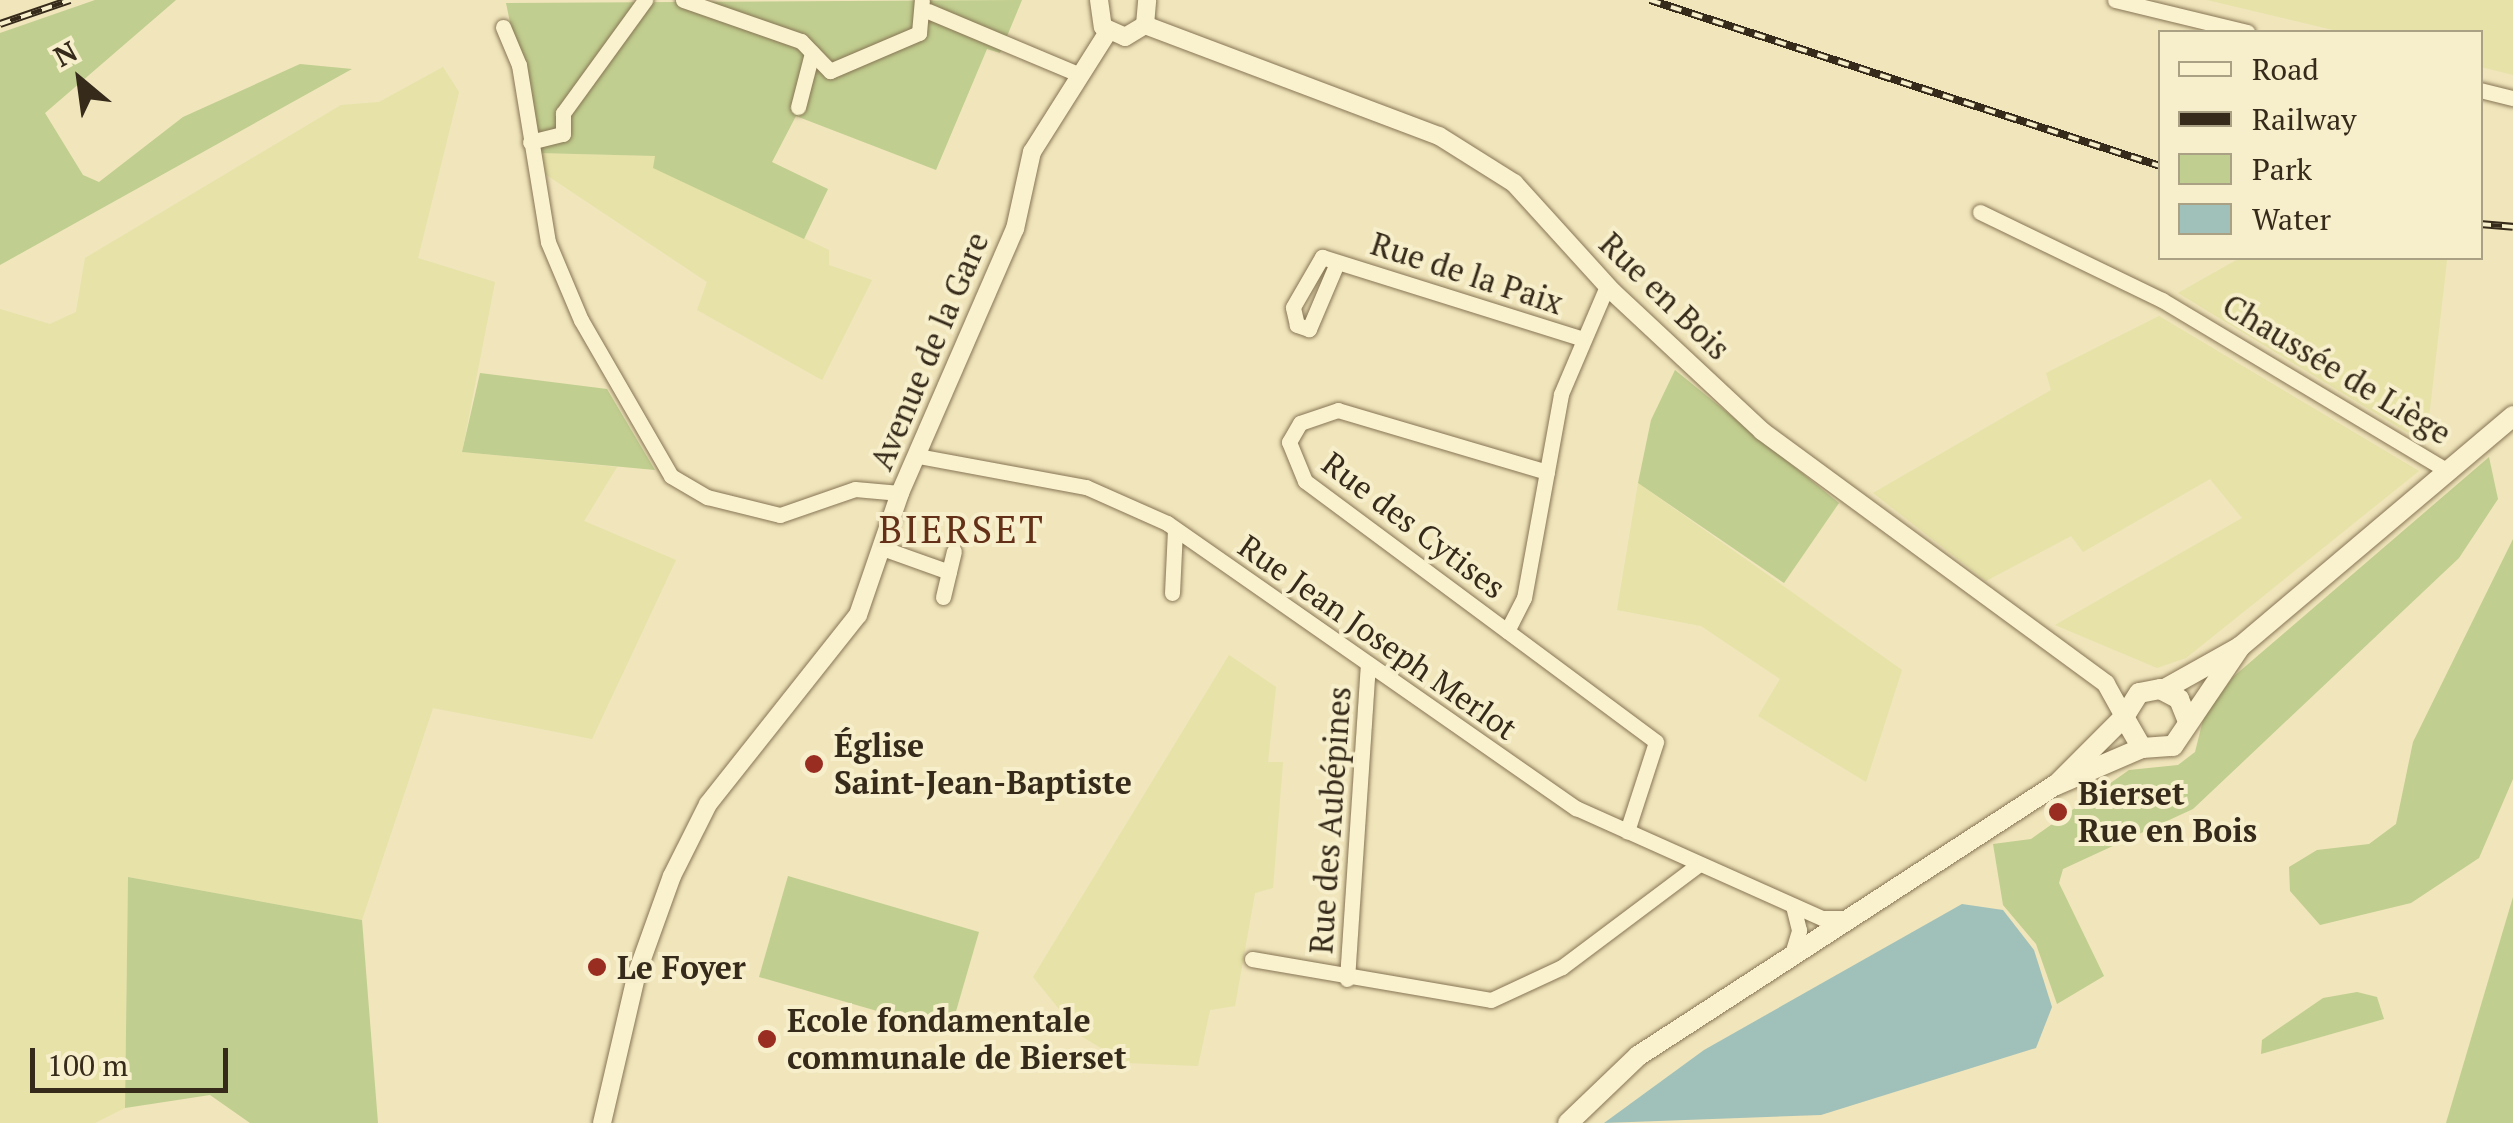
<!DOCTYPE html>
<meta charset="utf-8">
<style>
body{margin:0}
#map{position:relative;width:2513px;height:1123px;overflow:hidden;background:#f0e5bb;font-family:"PT Serif",serif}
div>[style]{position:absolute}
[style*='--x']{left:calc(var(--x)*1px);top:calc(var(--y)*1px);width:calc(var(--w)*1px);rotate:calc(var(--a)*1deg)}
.farmland>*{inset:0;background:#e6e2a8}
.green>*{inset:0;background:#c0ce8f}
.water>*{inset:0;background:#a0c0ba}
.roads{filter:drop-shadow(0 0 2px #877554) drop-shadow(0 0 2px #877554)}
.minor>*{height:15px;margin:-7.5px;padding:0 7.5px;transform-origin:7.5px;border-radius:7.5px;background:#faf2cf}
.tertiary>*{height:18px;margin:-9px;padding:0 9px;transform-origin:9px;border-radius:9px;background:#faf2cf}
.secondary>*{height:20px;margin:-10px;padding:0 10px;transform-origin:10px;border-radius:10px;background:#faf2cf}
.rail>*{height:8px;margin-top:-4px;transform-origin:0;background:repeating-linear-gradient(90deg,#f7efcb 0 11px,#362a1a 0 22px);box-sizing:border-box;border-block:2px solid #362a1a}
.dots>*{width:28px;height:28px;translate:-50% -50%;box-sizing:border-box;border:5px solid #f7efcb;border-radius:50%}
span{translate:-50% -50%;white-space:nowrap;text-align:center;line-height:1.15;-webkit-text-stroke:8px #f7efcb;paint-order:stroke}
.street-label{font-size:32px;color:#362a1a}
.poi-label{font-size:32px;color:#362a1a;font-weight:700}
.left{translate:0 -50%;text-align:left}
.quarter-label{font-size:38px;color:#643018;letter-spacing:2.5px}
.legend{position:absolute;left:2158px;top:30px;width:325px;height:230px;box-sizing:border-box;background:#f7efcb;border:2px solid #aaa084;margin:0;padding:12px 18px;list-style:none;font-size:30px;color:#362a1a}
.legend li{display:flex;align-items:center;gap:20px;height:50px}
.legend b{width:50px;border:2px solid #aaa084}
.north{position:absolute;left:30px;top:30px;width:100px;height:100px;-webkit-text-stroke:8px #f7efcb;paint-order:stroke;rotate:331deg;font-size:28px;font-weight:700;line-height:40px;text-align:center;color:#362a1a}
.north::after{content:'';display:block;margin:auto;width:35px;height:45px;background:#362a1a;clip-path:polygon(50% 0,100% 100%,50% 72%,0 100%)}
.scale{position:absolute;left:30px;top:1048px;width:198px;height:45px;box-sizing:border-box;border:5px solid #362a1a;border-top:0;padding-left:12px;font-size:30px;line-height:35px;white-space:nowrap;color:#362a1a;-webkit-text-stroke:8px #f7efcb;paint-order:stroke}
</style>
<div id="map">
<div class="farmland">
<i style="clip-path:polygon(2207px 0,2513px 0,2513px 75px,2481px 67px,2480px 32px,2341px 32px)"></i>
<i style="clip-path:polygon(443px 67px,459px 92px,418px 258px,495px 282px,462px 452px,617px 467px,584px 521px,676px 560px,592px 739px,433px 708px,362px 920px,128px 877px,125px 1108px,95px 1123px,0 1123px,0 309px,50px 324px,76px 312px,85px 258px,341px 105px,379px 102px)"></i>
<i style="clip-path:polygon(537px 153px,656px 156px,654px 168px,829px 250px,829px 265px,872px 280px,822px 380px,697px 310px,707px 282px,539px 170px)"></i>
<i style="clip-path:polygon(2240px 258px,2447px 260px,2426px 444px,2178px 293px)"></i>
<i style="clip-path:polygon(2159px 316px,2419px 471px,2186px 658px,2157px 668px,2055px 625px,2242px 518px,2210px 479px,2083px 552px,2071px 536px,1986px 581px,1873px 493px,2051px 390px,2046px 373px)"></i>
<i style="clip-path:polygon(1638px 483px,1902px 670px,1866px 782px,1758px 716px,1780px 679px,1701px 626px,1617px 610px)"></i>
<i style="clip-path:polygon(1229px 655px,1276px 687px,1268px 762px,1283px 762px,1273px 888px,1255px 893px,1235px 1006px,1210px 1010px,1198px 1066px,1126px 1063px,1081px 1036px,1033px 977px)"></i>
</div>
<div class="green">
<i style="clip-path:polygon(95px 0,176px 0,45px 113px,83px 175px,99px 182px,183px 117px,300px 64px,352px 69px,0 265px,0 33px)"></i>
<i style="clip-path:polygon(1022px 0,1000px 53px,987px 49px,936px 170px,796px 116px,772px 162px,828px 189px,804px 239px,653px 168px,655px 156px,537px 153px,506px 3px)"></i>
<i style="clip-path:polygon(1675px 370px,1839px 503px,1784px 583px,1638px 483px,1651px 420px)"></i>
<i style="clip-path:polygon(480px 373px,607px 389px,655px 470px,462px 452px)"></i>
<i style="clip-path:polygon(2489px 457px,2498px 499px,2459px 558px,2193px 809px,2063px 869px,2059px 883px,2104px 976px,2057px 1004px,2036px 944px,2003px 905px,1993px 844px,2031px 839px,2129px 770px,2178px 765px,2195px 752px,2204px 716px,2233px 677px)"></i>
<i style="clip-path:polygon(2513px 539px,2513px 779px,2479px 858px,2411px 903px,2320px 925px,2290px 891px,2289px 867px,2317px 850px,2369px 844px,2396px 824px,2413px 742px)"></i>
<i style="clip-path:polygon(788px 876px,979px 932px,950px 1032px,759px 977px)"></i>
<i style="clip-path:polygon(128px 877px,362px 920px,378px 1123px,250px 1123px,210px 1095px,125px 1108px)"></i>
<i style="clip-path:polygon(2513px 897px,2513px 1123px,2446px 1123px)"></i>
<i style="clip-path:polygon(2357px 992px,2377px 997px,2384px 1019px,2261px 1054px,2262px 1040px,2323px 998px)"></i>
</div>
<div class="water">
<i style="clip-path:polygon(1962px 904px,2003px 910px,2034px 950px,2052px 1007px,2036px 1048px,1821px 1115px,1604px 1123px,1704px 1050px)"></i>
</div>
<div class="roads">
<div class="minor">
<i style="--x:683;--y:0;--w:125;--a:19.2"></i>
<i style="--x:801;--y:41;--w:42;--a:46"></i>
<i style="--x:830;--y:71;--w:97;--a:-23.1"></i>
<i style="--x:919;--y:33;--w:33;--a:-85"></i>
<i style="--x:2115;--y:0;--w:136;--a:13.6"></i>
<i style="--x:928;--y:11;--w:165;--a:22.8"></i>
<i style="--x:503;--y:27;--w:41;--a:67.2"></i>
<i style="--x:519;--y:65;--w:179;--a:80.7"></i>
<i style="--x:548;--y:242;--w:85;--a:67.1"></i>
<i style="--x:581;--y:320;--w:180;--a:60"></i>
<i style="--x:671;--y:476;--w:42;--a:30.3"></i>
<i style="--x:707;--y:497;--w:75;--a:13.9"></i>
<i style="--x:780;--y:515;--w:79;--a:-19.1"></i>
<i style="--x:855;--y:489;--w:45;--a:5.1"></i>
<i style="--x:2480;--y:90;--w:34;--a:14"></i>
<i style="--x:798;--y:107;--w:56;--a:-75.5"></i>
<i style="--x:530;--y:142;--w:34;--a:-14"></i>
<i style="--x:563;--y:134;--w:21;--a:-90"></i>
<i style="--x:563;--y:113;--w:140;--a:-54"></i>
<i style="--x:1980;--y:212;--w:202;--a:25.8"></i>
<i style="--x:2162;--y:300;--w:333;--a:30.9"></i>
<i style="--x:1337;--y:263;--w:72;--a:113"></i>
<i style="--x:1309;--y:329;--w:13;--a:-162"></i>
<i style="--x:1297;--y:325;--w:18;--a:-103"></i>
<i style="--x:1293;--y:307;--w:58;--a:-59.9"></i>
<i style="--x:1322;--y:257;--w:271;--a:17.4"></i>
<i style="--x:918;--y:456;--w:171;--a:10.5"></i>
<i style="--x:1086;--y:487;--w:89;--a:24"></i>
<i style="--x:1167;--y:523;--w:499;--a:34.9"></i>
<i style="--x:1576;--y:808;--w:269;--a:24.1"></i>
<i style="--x:1822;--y:918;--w:28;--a:0"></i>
<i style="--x:1547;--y:472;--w:218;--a:-163.5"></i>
<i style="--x:1338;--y:410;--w:40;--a:161.1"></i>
<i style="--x:1300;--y:423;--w:22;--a:120"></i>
<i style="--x:1289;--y:442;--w:42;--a:67.7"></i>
<i style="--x:1305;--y:481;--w:437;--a:36.6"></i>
<i style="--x:1656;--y:742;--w:94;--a:108"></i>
<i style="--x:882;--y:548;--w:71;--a:19.7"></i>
<i style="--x:1172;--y:593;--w:64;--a:-87.3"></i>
<i style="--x:943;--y:597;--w:47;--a:-76.6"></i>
<i style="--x:1507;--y:631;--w:37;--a:-63"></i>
<i style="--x:1524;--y:598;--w:207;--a:-79.7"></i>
<i style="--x:1561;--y:394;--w:117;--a:-66.9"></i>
<i style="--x:1791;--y:957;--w:28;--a:-73"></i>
<i style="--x:1799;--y:930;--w:25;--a:-104"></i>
<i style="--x:1252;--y:959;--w:242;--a:9.7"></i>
<i style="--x:1491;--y:1000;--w:78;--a:-24.9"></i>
<i style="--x:1562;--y:967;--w:170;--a:-36.9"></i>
<i style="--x:1347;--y:979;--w:316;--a:-86.2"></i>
</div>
<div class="tertiary">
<i style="--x:1099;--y:0;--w:27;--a:82"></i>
<i style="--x:1103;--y:27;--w:24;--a:24"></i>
<i style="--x:1125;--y:37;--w:23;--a:-31"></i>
<i style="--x:1145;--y:25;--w:25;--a:-85"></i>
<i style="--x:1145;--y:25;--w:314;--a:20.7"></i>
<i style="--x:1439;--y:136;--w:89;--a:32.1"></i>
<i style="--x:1514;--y:183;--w:147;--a:47.8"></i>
<i style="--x:1613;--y:292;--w:204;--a:43"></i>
<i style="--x:1762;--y:431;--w:427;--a:36.3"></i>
<i style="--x:2106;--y:684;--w:38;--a:61"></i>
<i style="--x:602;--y:1123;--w:154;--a:-76.9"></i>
<i style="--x:637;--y:973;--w:103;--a:-70.2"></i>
<i style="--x:672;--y:876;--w:80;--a:-63.4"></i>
<i style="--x:708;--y:804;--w:241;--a:-51.6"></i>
<i style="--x:858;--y:615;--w:129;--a:-71"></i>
<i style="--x:900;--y:493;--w:288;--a:-66.5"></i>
<i style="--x:1015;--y:229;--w:79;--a:-77.6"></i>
<i style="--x:1032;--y:152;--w:142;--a:-57.7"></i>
</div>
<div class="secondary">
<i style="--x:2163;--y:690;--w:88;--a:-29.2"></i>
<i style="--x:2240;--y:647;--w:358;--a:-40.2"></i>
<i style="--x:2187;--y:719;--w:22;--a:-112"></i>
<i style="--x:2179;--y:699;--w:21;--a:-152"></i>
<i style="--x:2160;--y:689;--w:21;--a:169"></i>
<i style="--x:2139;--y:693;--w:28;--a:122"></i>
<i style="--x:2124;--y:717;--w:36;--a:60"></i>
<i style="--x:2142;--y:748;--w:31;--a:-4"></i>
<i style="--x:2173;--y:746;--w:120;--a:-55.9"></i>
<i style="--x:2056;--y:785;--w:96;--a:-45"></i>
<i style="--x:1568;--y:1123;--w:97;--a:-43.7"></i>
<i style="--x:1638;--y:1056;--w:498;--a:-33"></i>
<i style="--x:2056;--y:785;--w:94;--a:-23.3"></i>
</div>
</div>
<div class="rail">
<i style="--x:1650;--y:0;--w:536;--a:18.03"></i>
<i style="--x:0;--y:24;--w:74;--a:-18.9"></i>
<i style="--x:2480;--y:224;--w:33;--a:5"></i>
</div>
<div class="dots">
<i style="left:814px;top:764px;background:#992d22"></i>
<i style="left:2058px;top:812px;background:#992d22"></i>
<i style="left:597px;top:967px;background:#992d22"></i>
<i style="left:767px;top:1039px;background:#992d22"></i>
</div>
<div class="street-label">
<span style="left:1467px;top:273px;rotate:18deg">Rue de la Paix</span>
<span style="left:1665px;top:296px;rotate:44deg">Rue en Bois</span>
<span style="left:929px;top:351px;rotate:-67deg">Avenue de la Gare</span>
<span style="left:2337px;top:369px;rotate:31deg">Chaussée de Liège</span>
<span style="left:1414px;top:525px;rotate:37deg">Rue des Cytises</span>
<span style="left:1378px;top:637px;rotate:35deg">Rue Jean Joseph Merlot</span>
<span style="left:1330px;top:820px;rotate:-86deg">Rue des Aubépines</span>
</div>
<div class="poi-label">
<span class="left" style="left:834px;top:764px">Église<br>Saint-Jean-Baptiste</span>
<span class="left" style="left:2078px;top:812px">Bierset<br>Rue en Bois</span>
<span class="left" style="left:617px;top:967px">Le Foyer</span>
<span class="left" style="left:787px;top:1039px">Ecole fondamentale<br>communale de Bierset</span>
</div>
<div class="quarter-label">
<span style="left:962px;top:530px">BIERSET</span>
</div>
<ul class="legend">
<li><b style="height:12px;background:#faf2cf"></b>Road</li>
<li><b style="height:12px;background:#362a1a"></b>Railway</li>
<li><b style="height:28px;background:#c0ce8f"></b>Park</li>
<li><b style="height:28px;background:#a0c0ba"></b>Water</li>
</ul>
<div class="north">N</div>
<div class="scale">100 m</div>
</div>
